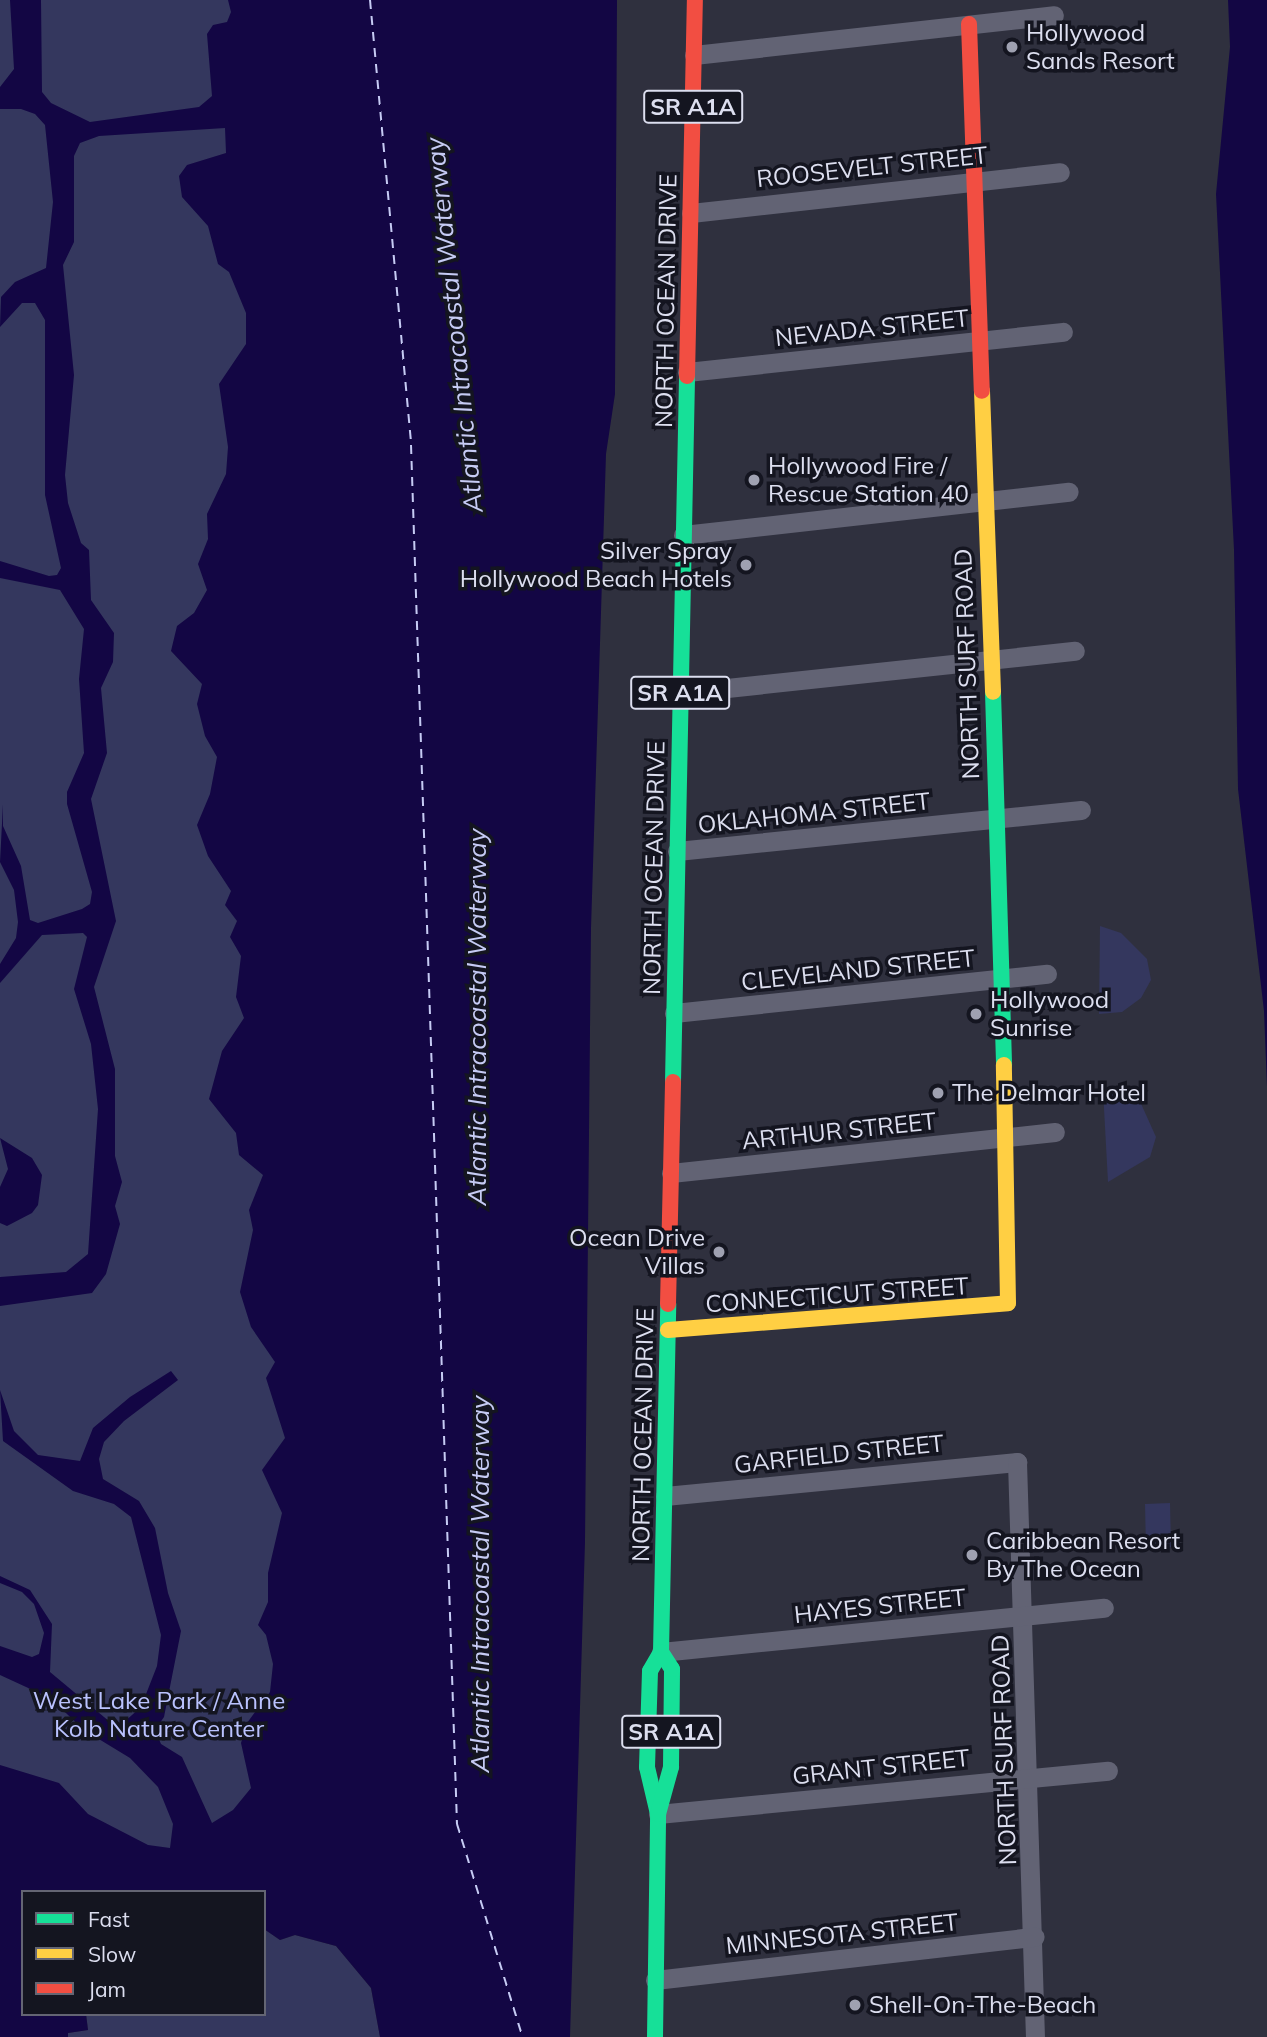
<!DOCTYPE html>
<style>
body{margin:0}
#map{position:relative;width:1267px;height:2037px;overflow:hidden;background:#2f303e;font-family:Mulish,sans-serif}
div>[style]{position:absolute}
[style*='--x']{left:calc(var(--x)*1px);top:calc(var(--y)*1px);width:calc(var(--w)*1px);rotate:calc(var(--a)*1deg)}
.green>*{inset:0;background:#34375e}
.water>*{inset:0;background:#130644}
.ferry>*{height:2px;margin-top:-1px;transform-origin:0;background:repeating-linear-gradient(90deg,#c6cbf4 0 9px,transparent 0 16px)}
.street>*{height:19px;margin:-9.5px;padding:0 9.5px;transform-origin:9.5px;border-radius:9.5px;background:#626374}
.fast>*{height:16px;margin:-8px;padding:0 8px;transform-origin:8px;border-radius:8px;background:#16e098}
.slow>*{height:16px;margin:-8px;padding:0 8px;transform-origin:8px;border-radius:8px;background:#ffcf43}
.jam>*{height:16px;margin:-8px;padding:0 8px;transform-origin:8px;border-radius:8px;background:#f24e42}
.dots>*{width:19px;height:19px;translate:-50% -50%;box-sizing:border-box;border:4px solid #141520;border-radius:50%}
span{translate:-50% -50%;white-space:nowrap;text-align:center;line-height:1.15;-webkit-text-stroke:7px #141520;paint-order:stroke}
.shield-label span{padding:2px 5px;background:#141520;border:2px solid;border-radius:5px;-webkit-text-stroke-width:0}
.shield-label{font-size:23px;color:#dcdeef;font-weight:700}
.poi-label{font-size:24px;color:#dcdeef}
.left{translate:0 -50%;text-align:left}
.right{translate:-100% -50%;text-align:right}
.street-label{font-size:24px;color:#dcdeef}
.park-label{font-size:24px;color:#bac2fe}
.water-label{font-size:26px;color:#c6cbf4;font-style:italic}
.legend{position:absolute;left:21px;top:1890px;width:245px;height:126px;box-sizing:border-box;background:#141520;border:2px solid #646573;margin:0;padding:9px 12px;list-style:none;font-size:21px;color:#dcdeef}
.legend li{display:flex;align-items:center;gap:14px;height:35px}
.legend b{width:35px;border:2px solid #646573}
</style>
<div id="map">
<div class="green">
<i style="clip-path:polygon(0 0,300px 0,320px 1755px,264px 1892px,23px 1892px,0 1928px)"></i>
<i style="clip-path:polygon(1100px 926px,1121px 933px,1147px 959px,1151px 980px,1141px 998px,1122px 1012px,1099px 1014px)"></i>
<i style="clip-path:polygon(1125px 1089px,1138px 1097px,1156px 1137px,1150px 1157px,1108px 1182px,1103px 1090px)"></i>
<i style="clip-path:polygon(1170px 1503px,1171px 1547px,1146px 1548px,1145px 1504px)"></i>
<i style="clip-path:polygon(264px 1929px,280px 1940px,295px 1935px,336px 1946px,371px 1988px,380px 2037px,68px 2037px,68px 2033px,88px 2030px,86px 2014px,264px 2014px)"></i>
</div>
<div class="water">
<i style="clip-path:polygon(10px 0,41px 0,42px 92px,51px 103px,90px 122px,199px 107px,212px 96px,207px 34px,213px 25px,227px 22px,231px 12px,228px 0,617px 0,615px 394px,606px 454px,591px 928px,585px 1542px,570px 2037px,380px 2037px,371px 1988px,336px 1946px,295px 1935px,280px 1940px,264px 1929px,264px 1892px,23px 1892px,23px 2014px,86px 2014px,88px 2030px,68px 2033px,68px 2037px,0 2037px,0 1765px,59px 1783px,88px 1814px,148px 1845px,170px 1848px,173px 1824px,158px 1787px,130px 1758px,84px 1730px,50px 1698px,0 1675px,0 1646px,32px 1657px,39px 1654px,44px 1633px,34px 1604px,22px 1592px,0 1583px,0 1576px,30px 1590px,52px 1624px,50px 1672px,110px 1722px,123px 1723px,141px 1707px,157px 1666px,161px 1635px,131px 1517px,114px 1504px,73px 1491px,3px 1441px,0 1390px,14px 1431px,38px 1455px,80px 1461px,93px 1428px,130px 1397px,171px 1371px,178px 1380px,124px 1421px,104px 1442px,99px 1459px,103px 1479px,139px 1501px,155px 1528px,168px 1593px,181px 1631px,164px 1717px,155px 1730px,161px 1744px,182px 1757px,212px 1823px,233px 1810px,251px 1788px,241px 1743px,247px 1723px,270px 1692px,273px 1664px,266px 1635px,258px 1625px,268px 1602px,268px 1573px,282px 1513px,262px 1470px,285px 1438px,266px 1378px,275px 1362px,251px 1327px,240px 1292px,253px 1230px,249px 1210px,263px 1175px,239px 1155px,236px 1133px,209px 1099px,222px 1051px,244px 1018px,236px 997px,241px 956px,230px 937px,237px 921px,225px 905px,231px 891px,208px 856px,197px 825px,210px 794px,217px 757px,205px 736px,197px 704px,202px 684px,171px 651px,177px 626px,194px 613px,207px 590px,198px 564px,208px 539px,207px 514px,226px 474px,228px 447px,219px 384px,246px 344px,246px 313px,229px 272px,218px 264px,208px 226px,182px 197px,179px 176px,187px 165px,226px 153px,225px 128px,99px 136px,80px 143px,74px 156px,74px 242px,63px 265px,74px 375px,65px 475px,68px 503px,81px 543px,89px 550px,91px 600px,114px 633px,113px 662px,101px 688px,107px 753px,91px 799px,116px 921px,94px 987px,115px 1069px,115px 1156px,122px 1182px,115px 1206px,120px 1224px,106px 1274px,92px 1293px,0 1306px,0 1277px,66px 1272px,88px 1254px,98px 1109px,91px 1044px,74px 989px,87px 937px,83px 933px,42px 935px,0 983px,0 964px,16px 938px,18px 922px,14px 890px,0 862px,3px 804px,3px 826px,21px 866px,30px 920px,38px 923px,82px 909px,90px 904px,92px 892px,67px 804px,67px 792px,84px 753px,79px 679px,84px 629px,60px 590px,0 578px,0 561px,49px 576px,57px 575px,61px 568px,45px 495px,45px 320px,35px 303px,22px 303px,0 327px,1px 297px,15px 282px,46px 268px,53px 202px,45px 125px,35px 114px,21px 109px,0 109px,0 87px,14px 69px)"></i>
<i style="clip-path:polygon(1228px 0,1267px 0,1267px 1087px,1264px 1011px,1238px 789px,1234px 550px,1216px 194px,1230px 47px)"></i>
<i style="clip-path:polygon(0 1138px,32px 1158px,42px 1175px,38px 1205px,32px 1213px,7px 1226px,0 1223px,0 1187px,8px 1169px)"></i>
</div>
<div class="ferry">
<i style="--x:370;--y:0;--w:447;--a:84.7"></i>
<i style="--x:411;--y:445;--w:1380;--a:88.09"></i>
<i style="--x:457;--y:1824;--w:221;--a:72.9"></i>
</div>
<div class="street">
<i style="--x:694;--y:55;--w:362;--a:-6.3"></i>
<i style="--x:691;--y:213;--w:371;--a:-6.3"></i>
<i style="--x:687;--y:372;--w:378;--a:-6.1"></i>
<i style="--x:683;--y:535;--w:388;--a:-6.4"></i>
<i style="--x:680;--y:693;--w:397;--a:-6.1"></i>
<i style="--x:677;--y:851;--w:406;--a:-5.8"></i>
<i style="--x:674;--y:1013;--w:375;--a:-6"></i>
<i style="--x:671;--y:1173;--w:386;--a:-6.1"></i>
<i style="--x:665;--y:1496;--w:354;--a:-5.5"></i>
<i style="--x:1017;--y:1462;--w:575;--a:88.21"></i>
<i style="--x:661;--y:1652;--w:445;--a:-5.7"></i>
<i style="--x:658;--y:1814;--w:452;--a:-5.5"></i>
<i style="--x:655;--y:1980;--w:382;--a:-6.5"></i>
</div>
<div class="fast">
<i style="--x:993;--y:692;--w:373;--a:88.3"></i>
<i style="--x:673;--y:1082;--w:706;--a:-88.86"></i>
<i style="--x:658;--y:1814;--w:48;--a:-103.2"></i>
<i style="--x:647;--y:1767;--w:96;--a:-88.2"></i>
<i style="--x:650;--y:1671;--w:22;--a:-60"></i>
<i style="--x:661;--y:1652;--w:348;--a:-88.8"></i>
<i style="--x:655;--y:2037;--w:223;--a:-89.2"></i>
<i style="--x:658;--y:1814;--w:49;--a:-74.5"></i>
<i style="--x:671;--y:1767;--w:98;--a:-89.4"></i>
<i style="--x:672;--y:1669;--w:20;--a:-123"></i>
</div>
<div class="slow">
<i style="--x:982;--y:391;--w:301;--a:87.9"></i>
<i style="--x:668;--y:1330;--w:341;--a:-4.5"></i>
<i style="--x:1008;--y:1303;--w:238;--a:-91"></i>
</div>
<div class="jam">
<i style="--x:969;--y:24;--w:367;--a:88"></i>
<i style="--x:687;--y:376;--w:376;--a:-88.8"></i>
<i style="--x:668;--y:1304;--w:222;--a:-88.7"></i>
</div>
<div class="dots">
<i style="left:1012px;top:47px;background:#9fa1b1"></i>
<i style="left:754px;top:480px;background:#9fa1b1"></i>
<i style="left:746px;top:565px;background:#9fa1b1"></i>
<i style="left:976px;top:1014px;background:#9fa1b1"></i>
<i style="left:938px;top:1093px;background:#9fa1b1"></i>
<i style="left:719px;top:1252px;background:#9fa1b1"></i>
<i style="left:972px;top:1555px;background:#9fa1b1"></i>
<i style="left:855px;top:2005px;background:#9fa1b1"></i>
</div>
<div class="shield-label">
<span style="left:693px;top:107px">SR A1A</span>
<span style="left:680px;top:693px">SR A1A</span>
<span style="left:671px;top:1732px">SR A1A</span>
</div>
<div class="poi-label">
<span class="left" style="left:1026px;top:47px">Hollywood<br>Sands Resort</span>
<span class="left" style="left:768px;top:480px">Hollywood Fire /<br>Rescue Station 40</span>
<span class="right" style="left:732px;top:565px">Silver Spray<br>Hollywood Beach Hotels</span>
<span class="left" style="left:990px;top:1014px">Hollywood<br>Sunrise</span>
<span class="left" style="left:952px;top:1093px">The Delmar Hotel</span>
<span class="right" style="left:705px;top:1252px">Ocean Drive<br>Villas</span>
<span class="left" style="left:986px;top:1555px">Caribbean Resort<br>By The Ocean</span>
<span class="left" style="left:869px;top:2005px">Shell-On-The-Beach</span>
</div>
<div class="street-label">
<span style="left:872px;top:167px;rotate:-6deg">ROOSEVELT STREET</span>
<span style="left:666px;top:301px;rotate:-89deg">NORTH OCEAN DRIVE</span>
<span style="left:872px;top:328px;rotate:-6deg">NEVADA STREET</span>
<span style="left:967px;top:664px;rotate:-92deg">NORTH SURF ROAD</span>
<span style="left:814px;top:813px;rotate:-6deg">OKLAHOMA STREET</span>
<span style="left:654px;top:868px;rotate:-89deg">NORTH OCEAN DRIVE</span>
<span style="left:858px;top:970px;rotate:-6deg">CLEVELAND STREET</span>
<span style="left:839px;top:1131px;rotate:-6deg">ARTHUR STREET</span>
<span style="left:837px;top:1295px;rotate:-4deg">CONNECTICUT STREET</span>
<span style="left:643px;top:1435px;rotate:-89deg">NORTH OCEAN DRIVE</span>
<span style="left:839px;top:1454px;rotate:-6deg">GARFIELD STREET</span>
<span style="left:880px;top:1606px;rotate:-6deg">HAYES STREET</span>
<span style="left:1004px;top:1750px;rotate:-92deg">NORTH SURF ROAD</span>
<span style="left:881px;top:1767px;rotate:-6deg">GRANT STREET</span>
<span style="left:842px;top:1934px;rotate:-6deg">MINNESOTA STREET</span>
</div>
<div class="park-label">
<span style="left:159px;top:1715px">West Lake Park / Anne<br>Kolb Nature Center</span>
</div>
<div class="water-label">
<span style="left:454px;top:325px;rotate:-96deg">Atlantic Intracoastal Waterway</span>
<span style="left:477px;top:1017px;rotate:-90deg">Atlantic Intracoastal Waterway</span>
<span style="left:480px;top:1584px;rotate:-90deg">Atlantic Intracoastal Waterway</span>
</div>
<ul class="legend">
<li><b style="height:9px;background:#16e098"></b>Fast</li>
<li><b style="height:9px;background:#ffcf43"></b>Slow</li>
<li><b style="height:9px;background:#f24e42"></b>Jam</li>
</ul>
</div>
